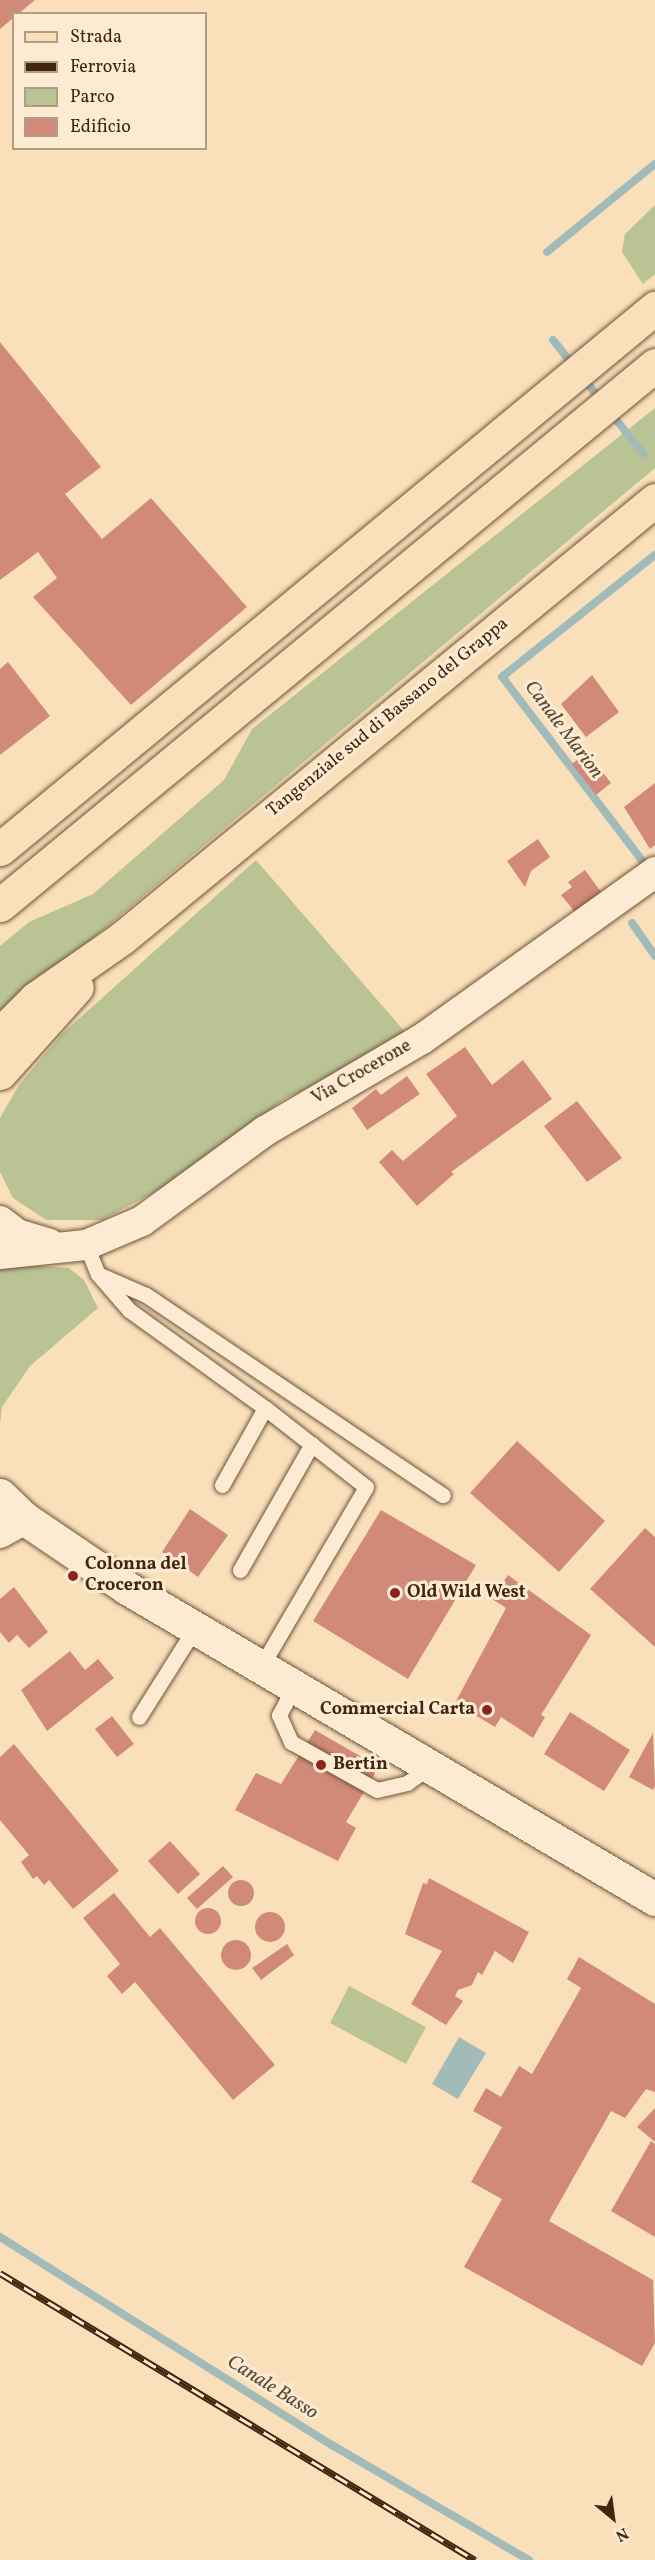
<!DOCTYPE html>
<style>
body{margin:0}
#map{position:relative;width:655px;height:2560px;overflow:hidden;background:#fae0ba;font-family:Vollkorn,serif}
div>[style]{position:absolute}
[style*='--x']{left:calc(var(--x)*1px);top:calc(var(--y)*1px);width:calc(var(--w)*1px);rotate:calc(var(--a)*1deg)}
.green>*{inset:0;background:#b9c394}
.water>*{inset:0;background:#a2bbb9}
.stream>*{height:8px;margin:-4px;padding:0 4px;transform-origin:4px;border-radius:4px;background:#a2bbb9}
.building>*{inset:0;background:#d18a79}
.round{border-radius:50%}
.roads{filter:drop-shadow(0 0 2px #6e543a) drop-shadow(0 0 2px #6e543a)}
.service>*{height:15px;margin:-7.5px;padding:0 7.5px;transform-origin:7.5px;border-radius:7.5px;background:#fcebd2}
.minor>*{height:30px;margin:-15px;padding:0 15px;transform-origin:15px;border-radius:15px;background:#fcebd2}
.secondary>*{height:33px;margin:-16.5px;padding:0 16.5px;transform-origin:16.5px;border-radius:16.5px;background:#fcebd2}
.primary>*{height:33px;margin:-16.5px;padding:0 16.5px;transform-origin:16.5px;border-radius:16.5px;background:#fae0ba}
.motorway>*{height:33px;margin:-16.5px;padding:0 16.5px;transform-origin:16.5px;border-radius:16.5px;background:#fae0ba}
.rail>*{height:7px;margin-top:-3.5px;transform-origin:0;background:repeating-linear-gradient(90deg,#fcebd2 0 14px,#40260f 0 28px);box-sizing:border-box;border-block:2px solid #40260f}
.dots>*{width:16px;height:16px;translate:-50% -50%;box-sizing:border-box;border:3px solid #fcebd2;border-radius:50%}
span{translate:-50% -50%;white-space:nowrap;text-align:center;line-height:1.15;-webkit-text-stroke:6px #fcebd2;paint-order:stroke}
.street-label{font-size:18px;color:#40260f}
.poi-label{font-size:18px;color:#40260f;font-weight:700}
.left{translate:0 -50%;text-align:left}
.right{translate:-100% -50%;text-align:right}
.water-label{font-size:20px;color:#584b3a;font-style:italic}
.legend{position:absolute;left:12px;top:12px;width:195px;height:138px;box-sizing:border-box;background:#fcebd2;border:2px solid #b19c84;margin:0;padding:8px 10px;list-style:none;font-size:18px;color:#40260f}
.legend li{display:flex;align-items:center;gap:12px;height:30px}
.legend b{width:30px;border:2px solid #b19c84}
.north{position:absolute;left:583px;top:2488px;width:60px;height:60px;-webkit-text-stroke:4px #fcebd2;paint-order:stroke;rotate:151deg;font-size:16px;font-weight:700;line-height:24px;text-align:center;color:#40260f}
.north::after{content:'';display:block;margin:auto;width:21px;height:27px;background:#40260f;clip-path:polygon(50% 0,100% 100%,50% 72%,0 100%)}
</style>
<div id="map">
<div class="green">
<i style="clip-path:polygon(655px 205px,655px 274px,643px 284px,622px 252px,625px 234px)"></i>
<i style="clip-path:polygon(655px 408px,655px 468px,0 1016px,0 946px,29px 922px,93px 894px,224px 780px,252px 729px)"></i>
<i style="clip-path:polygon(256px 860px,412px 1040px,284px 1099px,181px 1178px,102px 1220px,46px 1220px,13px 1198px,0 1172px,0 1118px,19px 1085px,63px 1033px)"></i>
<i style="clip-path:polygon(11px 1264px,69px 1268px,84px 1280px,98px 1308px,30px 1366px,2px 1407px,0 1423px,0 1267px)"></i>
<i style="clip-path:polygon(349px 1986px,426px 2027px,406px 2064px,330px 2023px)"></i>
</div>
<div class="water">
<i style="clip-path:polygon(459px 2037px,486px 2053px,458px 2099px,432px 2084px)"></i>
</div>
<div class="stream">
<i style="--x:547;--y:252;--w:139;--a:-39.2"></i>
<i style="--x:553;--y:340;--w:33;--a:51"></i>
<i style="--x:583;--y:378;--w:27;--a:51"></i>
<i style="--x:609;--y:411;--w:55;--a:50.9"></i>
<i style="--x:644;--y:869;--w:4;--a:-34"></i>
<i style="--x:647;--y:867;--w:239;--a:-127.3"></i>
<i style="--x:502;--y:677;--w:196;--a:-38.6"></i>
<i style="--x:632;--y:923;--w:40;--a:55.1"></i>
<i style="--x:0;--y:2237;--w:392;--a:32.1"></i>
<i style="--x:332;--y:2445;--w:228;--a:30.3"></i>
</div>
<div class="building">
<i style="clip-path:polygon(0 0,35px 0,0 29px)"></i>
<i style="clip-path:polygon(0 342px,101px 467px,65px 494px,102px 539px,151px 498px,247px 607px,131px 705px,33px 597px,57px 578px,38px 552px,0 580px)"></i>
<i style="clip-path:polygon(8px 662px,50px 716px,0 755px,0 669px)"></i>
<i style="clip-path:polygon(592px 675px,619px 712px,586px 737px,561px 704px)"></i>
<i style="clip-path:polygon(587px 752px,611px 783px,596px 795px,572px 764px)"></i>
<i style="clip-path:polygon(655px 783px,655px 845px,650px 849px,624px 807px)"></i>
<i style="clip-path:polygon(538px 839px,550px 857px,531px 871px,525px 887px,507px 861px)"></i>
<i style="clip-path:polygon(585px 870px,609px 903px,583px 922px,561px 895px,572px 887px,568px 882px)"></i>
<i style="clip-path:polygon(465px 1047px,492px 1085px,523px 1060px,552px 1099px,451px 1172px,454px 1174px,417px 1206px,379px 1162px,392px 1150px,403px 1161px,457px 1116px,426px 1074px)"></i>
<i style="clip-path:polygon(407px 1076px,420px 1094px,367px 1130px,352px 1108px,376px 1089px,381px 1095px)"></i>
<i style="clip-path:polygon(577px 1101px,622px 1158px,587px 1182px,544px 1126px)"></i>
<i style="clip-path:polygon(517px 1441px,605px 1521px,559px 1572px,470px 1493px)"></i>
<i style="clip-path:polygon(190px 1509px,228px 1535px,198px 1577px,162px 1552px)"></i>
<i style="clip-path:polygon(381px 1510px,476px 1565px,408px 1679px,313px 1621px)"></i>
<i style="clip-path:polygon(645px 1528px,655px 1537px,655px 1647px,590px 1589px)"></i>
<i style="clip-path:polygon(508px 1575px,591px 1635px,541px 1715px,545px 1717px,533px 1738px,501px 1717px,495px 1727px,455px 1703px,506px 1608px,492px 1599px)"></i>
<i style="clip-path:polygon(14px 1587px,48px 1632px,29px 1648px,17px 1635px,9px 1643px,0 1632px,0 1599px)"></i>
<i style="clip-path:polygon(70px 1651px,85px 1670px,98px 1659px,114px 1678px,47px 1731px,21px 1690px)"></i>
<i style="clip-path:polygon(570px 1712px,630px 1750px,604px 1791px,544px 1754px)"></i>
<i style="clip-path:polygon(112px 1716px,134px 1744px,117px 1757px,95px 1729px)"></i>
<i style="clip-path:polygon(315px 1730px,379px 1767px,346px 1822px,356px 1828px,338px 1861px,235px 1810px,256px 1773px,281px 1784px)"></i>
<i style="clip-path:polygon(653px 1733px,655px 1786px,653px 1790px,629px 1777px)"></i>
<i style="clip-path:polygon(14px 1744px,119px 1871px,73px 1909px,49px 1880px,44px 1885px,37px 1876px,33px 1879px,21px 1862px,29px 1855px,0 1820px,0 1757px)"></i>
<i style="clip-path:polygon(170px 1841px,200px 1874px,178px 1894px,148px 1861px)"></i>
<i style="clip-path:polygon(223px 1866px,233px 1877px,197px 1909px,187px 1898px)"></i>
<i style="clip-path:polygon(429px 1878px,529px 1932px,513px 1963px,495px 1951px,482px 1975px,478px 1972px,472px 1985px,458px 1990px,455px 1996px,463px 2001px,446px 2025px,411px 2004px,442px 1951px,405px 1934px,423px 1883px,427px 1884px)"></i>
<i class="round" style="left:228px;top:1880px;width:26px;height:26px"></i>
<i style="clip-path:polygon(114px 1893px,150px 1937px,160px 1928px,275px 2065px,233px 2100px,135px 1982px,122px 1994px,107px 1976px,120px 1964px,83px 1918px)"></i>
<i class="round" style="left:195px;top:1908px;width:26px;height:26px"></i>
<i class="round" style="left:255px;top:1912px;width:30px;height:30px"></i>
<i class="round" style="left:221px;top:1940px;width:30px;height:30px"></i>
<i style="clip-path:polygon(287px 1944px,294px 1955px,261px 1980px,252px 1968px)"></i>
<i style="clip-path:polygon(579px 1957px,655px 2004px,655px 2092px,646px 2089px,625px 2118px,611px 2111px,549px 2221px,653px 2280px,655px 2343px,642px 2366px,464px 2267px,502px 2199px,471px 2182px,502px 2127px,473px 2111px,486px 2088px,501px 2097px,519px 2066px,532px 2074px,581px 1988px,567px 1979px)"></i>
<i style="clip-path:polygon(655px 2108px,655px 2142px,637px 2127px)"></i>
<i style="clip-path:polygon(651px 2141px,655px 2144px,655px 2237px,611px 2211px)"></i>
</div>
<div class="roads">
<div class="service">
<i style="--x:86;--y:1245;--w:31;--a:68"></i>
<i style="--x:98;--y:1274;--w:48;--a:49.3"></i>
<i style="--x:129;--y:1310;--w:168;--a:35.8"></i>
<i style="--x:98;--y:1274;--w:52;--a:23.6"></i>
<i style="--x:146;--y:1295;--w:358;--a:34"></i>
<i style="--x:222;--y:1485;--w:88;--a:-60.8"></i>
<i style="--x:265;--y:1408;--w:128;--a:38"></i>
<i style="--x:366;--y:1487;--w:206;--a:120.3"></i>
<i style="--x:240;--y:1570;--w:145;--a:-60.3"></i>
<i style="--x:295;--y:1685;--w:34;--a:118"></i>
<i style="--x:279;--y:1715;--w:30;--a:66"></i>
<i style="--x:291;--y:1742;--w:98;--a:29.2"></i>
<i style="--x:377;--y:1790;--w:31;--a:-13"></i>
<i style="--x:407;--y:1783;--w:29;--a:-36"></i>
<i style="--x:139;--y:1717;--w:105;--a:-57.8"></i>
</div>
<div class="minor">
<i style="--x:0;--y:1221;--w:21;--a:37"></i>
<i style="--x:17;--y:1234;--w:34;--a:17"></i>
<i style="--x:0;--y:1254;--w:86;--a:-6"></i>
<i style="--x:86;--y:1245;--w:61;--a:-23.2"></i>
<i style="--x:142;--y:1221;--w:152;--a:-36.2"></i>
<i style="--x:265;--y:1131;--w:182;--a:-30.4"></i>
<i style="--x:422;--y:1039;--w:287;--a:-35.6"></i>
<i style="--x:0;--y:1533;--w:29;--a:-29"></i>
</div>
<div class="secondary">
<i style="--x:0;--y:1495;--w:35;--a:44"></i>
<i style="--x:25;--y:1519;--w:123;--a:34.1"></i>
<i style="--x:127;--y:1588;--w:613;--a:30.5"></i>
</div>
<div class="primary">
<i style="--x:0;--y:1034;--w:51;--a:-45"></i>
<i style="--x:36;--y:998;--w:105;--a:-34.9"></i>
<i style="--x:122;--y:938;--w:690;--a:-39.41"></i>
<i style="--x:0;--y:1073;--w:115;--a:-48.2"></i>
</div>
<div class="motorway">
<i style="--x:0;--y:849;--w:850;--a:-39.56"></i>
<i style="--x:0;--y:905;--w:849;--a:-39.5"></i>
</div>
</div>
<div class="rail">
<i style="--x:0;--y:2273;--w:555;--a:31.14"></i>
</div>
<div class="dots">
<i style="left:73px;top:1576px;background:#8f2418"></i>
<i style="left:395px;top:1593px;background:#8f2418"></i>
<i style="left:487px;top:1710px;background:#8f2418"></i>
<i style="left:321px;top:1765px;background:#8f2418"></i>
</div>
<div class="street-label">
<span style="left:388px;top:718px;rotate:-39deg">Tangenziale sud di Bassano del Grappa</span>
<span style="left:362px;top:1073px;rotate:-30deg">Via Crocerone</span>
</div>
<div class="poi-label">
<span class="left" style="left:85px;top:1576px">Colonna del<br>Croceron</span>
<span class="left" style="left:407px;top:1593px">Old Wild West</span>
<span class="right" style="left:475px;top:1710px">Commercial Carta</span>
<span class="left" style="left:333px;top:1765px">Bertin</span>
</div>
<div class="water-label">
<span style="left:563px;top:730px;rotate:53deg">Canale Marion</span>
<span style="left:272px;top:2388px;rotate:32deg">Canale Basso</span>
</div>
<ul class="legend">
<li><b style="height:8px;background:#fae0ba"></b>Strada</li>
<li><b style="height:8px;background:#40260f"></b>Ferrovia</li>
<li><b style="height:16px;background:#b9c394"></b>Parco</li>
<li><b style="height:16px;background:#d18a79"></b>Edificio</li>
</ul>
<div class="north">N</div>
</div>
